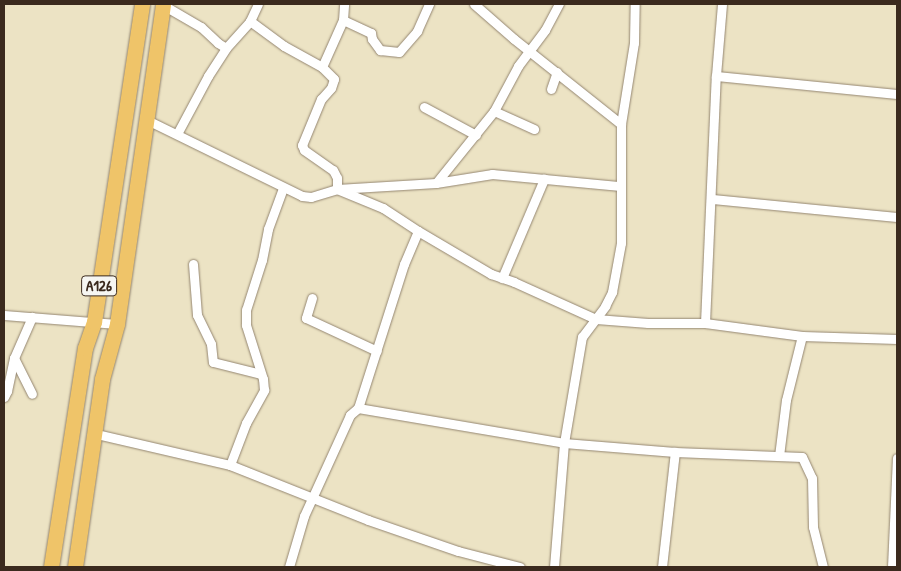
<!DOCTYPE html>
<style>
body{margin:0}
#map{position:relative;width:901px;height:571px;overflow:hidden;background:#ece3c4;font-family:"Patrick Hand",sans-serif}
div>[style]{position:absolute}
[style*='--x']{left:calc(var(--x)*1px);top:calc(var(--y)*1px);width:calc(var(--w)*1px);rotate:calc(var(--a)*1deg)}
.roads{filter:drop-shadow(0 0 1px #948671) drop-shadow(0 0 1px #948671)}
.street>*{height:9px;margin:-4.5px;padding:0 4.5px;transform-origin:4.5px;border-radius:4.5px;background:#fff}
.highway>*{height:15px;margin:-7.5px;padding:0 7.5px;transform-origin:7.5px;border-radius:7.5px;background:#efc469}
span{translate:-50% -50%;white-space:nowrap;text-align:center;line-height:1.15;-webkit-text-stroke:4px #f6f6f2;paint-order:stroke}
.shield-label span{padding:1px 4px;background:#f6f6f2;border:1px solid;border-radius:4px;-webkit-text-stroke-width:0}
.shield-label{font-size:15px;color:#3b2a1e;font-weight:700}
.frame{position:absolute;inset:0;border:5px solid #3b2a1e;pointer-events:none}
</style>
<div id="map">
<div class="roads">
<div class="street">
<i style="--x:474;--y:4;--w:53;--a:41.2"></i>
<i style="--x:514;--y:39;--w:137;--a:38.5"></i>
<i style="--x:722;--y:4;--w:72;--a:94.8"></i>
<i style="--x:716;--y:76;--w:182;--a:5.7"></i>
<i style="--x:163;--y:5;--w:44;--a:30.1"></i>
<i style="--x:201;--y:27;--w:23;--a:43"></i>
<i style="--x:218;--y:43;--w:9;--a:32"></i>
<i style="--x:343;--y:20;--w:31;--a:25"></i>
<i style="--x:371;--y:33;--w:6;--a:81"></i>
<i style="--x:372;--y:39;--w:14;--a:54"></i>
<i style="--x:380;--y:50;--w:19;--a:6"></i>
<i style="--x:399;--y:52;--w:28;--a:-49"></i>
<i style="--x:417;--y:31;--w:30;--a:-66"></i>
<i style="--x:250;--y:21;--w:42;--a:36.3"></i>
<i style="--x:284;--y:46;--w:43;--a:28.9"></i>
<i style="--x:322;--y:67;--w:17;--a:45"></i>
<i style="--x:334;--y:79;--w:9;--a:108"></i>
<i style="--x:331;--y:88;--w:15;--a:132"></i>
<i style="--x:321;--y:99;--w:50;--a:112.4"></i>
<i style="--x:302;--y:145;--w:5;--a:68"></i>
<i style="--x:304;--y:150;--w:35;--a:35"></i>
<i style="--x:333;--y:170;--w:9;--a:63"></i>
<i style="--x:337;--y:178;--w:11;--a:90"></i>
<i style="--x:337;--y:189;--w:99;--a:-3.5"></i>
<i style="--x:436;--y:183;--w:57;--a:-9.1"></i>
<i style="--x:492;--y:174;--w:129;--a:5.4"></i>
<i style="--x:322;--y:67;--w:51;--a:-65.9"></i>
<i style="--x:343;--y:20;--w:16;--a:-86"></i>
<i style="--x:551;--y:89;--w:18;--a:-71"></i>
<i style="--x:424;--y:107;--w:59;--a:28.3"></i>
<i style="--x:494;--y:111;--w:44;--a:24.2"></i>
<i style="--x:145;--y:119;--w:175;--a:26.1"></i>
<i style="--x:302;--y:196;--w:9;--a:6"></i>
<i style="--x:311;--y:197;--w:27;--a:-17"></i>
<i style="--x:337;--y:189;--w:50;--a:22.4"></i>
<i style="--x:383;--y:208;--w:42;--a:33.3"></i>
<i style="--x:418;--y:231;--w:36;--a:113"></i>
<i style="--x:404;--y:264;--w:151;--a:107.7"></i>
<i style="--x:358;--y:408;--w:11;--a:139"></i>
<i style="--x:350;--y:415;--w:111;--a:114.5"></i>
<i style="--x:304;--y:516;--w:53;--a:106.4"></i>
<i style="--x:177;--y:134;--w:66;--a:-61.9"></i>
<i style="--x:208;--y:76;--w:33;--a:-57"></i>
<i style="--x:226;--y:48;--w:36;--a:-48"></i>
<i style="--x:250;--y:21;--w:19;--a:-65"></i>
<i style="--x:436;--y:183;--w:92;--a:-51.1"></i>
<i style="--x:494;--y:111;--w:51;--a:-61.9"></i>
<i style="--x:518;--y:66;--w:45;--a:-53.1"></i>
<i style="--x:545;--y:30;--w:30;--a:-62"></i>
<i style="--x:712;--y:199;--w:186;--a:5.6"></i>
<i style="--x:418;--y:231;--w:85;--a:30.5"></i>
<i style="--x:491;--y:274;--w:24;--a:19"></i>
<i style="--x:514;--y:282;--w:90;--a:24.3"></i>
<i style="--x:596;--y:319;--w:52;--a:4.4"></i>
<i style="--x:648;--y:323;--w:57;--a:0"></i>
<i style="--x:705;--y:323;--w:98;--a:7.6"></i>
<i style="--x:802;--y:336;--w:95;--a:1.8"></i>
<i style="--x:193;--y:264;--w:51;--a:85.5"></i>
<i style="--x:197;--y:315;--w:32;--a:64"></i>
<i style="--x:211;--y:344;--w:18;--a:84"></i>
<i style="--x:213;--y:362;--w:49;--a:14"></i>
<i style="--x:502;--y:278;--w:108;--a:-67"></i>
<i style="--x:312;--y:298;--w:21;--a:107"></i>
<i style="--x:306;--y:318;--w:78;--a:24.9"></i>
<i style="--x:4;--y:315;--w:113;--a:4.6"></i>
<i style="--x:705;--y:323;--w:247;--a:-87.5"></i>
<i style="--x:14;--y:358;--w:45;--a:-66.3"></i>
<i style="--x:4;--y:397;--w:7;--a:-63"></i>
<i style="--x:7;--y:391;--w:34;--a:-78"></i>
<i style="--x:14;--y:358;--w:40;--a:63.4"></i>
<i style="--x:358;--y:408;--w:209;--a:9.6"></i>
<i style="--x:564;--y:443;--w:111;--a:4.6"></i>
<i style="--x:675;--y:452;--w:127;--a:2.3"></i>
<i style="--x:802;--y:457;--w:23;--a:65"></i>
<i style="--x:812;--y:478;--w:49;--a:88.8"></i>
<i style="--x:813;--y:527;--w:41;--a:76"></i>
<i style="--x:96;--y:434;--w:138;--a:13"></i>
<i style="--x:230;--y:465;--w:149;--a:21.7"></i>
<i style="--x:368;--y:520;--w:95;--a:19"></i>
<i style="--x:458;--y:551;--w:64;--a:14.5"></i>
<i style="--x:779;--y:456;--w:56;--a:-82.9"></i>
<i style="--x:786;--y:400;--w:66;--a:-76"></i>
<i style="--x:230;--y:465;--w:45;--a:-69.1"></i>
<i style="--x:246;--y:423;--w:38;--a:-61"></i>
<i style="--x:264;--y:390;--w:11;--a:-95"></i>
<i style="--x:263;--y:379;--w:57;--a:-107.5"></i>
<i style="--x:246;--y:325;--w:15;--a:-90"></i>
<i style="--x:246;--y:310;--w:52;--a:-72.3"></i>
<i style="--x:262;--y:260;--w:32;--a:-79"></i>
<i style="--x:268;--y:229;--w:44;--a:-69.9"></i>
<i style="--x:554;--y:567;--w:124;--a:-85.4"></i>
<i style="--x:564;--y:443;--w:108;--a:-80.4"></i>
<i style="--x:582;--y:337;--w:39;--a:-53"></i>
<i style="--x:605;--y:306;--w:16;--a:-63"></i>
<i style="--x:612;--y:292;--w:50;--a:-79.6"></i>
<i style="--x:621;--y:243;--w:119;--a:-90"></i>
<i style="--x:621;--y:124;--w:82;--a:-80.9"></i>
<i style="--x:634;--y:43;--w:39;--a:-89"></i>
<i style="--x:662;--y:567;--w:116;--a:-83.6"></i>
<i style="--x:892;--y:567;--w:109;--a:-87.4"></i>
</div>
<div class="highway">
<i style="--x:51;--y:567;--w:222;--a:-81.2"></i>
<i style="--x:85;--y:348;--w:28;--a:-71"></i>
<i style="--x:94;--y:322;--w:322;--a:-81.4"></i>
<i style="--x:75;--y:567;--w:190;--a:-81.8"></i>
<i style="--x:102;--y:379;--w:57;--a:-74.7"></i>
<i style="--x:117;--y:324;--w:323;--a:-81.8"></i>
</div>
</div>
<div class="shield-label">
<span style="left:99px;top:286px">A126</span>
</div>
<div class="frame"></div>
</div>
